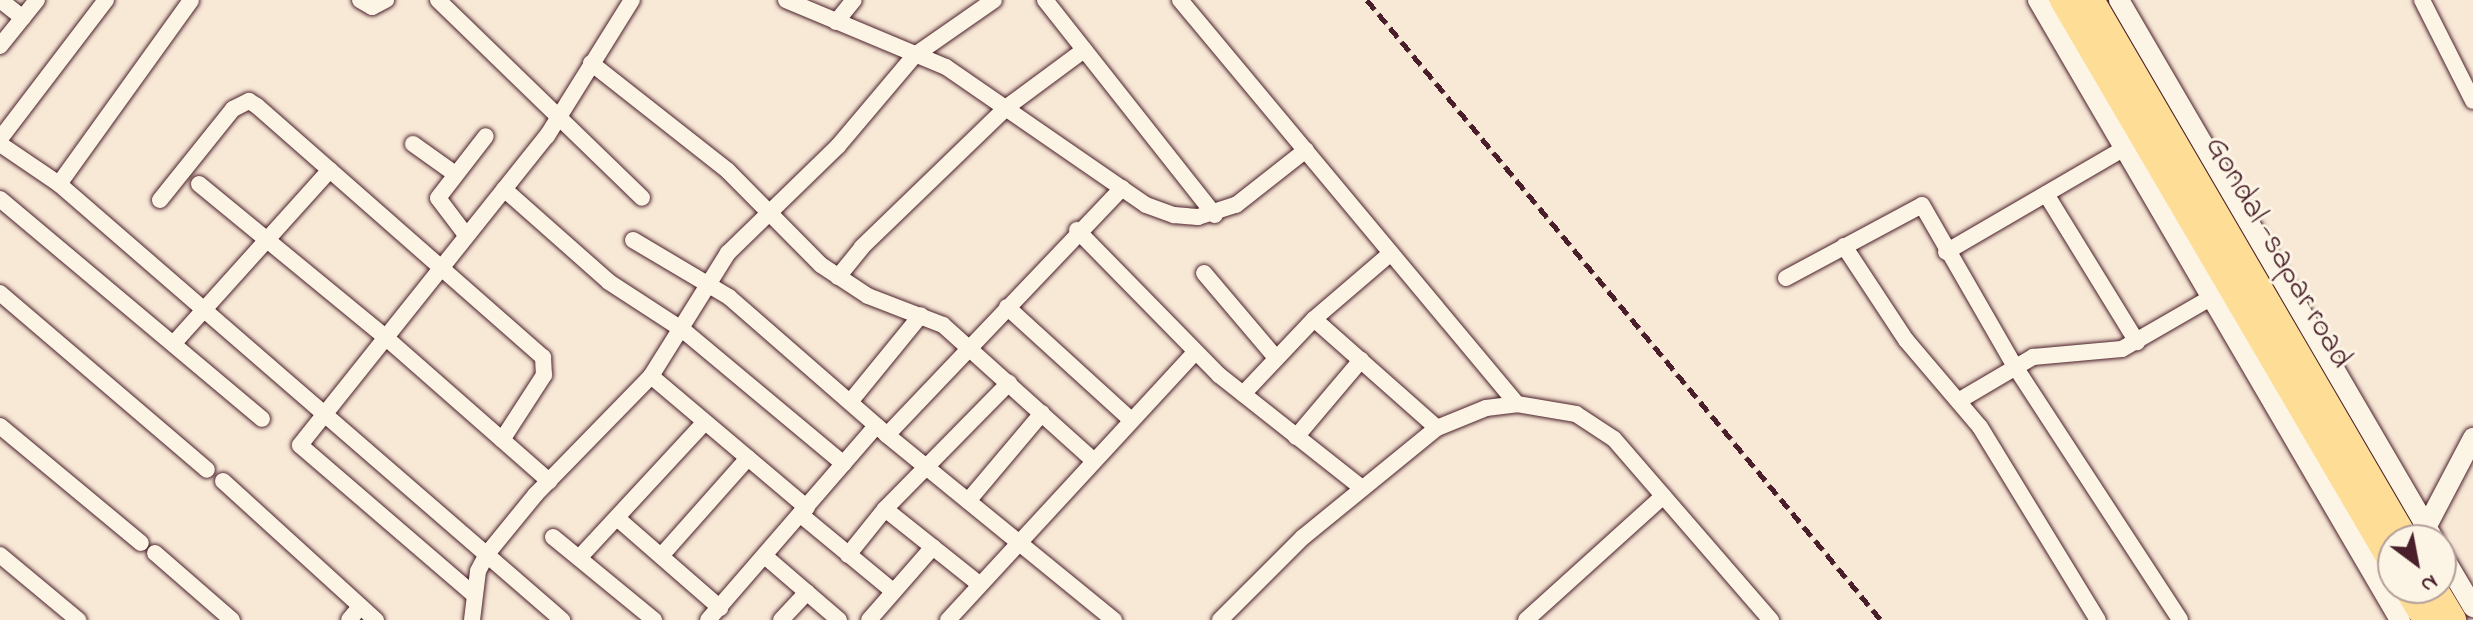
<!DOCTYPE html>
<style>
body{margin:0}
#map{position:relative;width:2473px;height:620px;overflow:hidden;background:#f8e8d6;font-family:"Indie Flower",sans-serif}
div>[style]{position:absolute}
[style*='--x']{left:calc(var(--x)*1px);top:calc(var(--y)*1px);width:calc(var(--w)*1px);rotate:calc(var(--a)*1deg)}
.roads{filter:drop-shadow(0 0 2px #4a1f2b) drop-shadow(0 0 2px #4a1f2b)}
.minor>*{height:16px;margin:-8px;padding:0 8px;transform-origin:8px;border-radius:8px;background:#fcf5e5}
.tertiary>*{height:20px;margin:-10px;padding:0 10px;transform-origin:10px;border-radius:10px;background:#fcf5e5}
.trunk>*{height:28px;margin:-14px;padding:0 14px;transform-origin:14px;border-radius:14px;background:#fedd96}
.rail>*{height:5px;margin-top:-2.5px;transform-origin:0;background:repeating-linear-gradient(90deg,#4a1f2b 0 12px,transparent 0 18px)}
span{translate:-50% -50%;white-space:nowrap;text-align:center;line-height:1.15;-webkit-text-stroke:6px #fcf5e5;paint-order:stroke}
.street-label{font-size:32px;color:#4a1f2b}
.north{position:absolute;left:2377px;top:524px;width:80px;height:80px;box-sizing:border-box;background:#fcf5e5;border:2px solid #b59f9b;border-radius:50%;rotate:148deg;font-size:22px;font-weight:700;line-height:32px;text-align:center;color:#4a1f2b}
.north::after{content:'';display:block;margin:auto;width:28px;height:36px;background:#4a1f2b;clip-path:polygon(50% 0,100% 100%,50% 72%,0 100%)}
</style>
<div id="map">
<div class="roads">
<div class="minor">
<i style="--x:0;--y:0;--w:29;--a:38"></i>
<i style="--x:360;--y:0;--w:14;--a:30"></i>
<i style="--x:372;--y:7;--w:16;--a:-27"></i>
<i style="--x:438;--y:0;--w:284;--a:44.1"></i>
<i style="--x:786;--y:0;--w:173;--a:22.7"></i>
<i style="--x:946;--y:67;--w:243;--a:34.6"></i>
<i style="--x:1146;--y:205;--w:30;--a:20"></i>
<i style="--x:1174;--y:215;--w:24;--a:5"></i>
<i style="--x:1198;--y:217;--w:40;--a:-18"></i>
<i style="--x:1236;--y:205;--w:89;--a:-38.2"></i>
<i style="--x:1045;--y:0;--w:274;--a:51.7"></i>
<i style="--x:1180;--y:0;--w:526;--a:50.17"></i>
<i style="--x:2422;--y:0;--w:113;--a:63.2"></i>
<i style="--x:836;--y:22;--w:28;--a:-51"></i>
<i style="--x:0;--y:46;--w:59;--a:-51.2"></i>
<i style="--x:591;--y:63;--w:174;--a:38.2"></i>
<i style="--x:728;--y:171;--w:132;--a:45.3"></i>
<i style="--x:821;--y:265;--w:56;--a:33.4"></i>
<i style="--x:868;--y:296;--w:80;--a:21.1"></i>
<i style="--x:943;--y:325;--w:202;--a:42"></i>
<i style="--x:0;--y:139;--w:175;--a:-52.7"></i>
<i style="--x:0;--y:144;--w:71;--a:34.1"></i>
<i style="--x:59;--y:184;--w:666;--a:40.92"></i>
<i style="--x:413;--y:144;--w:52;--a:35.5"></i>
<i style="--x:59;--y:184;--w:226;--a:-54.3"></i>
<i style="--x:199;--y:184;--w:239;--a:39.4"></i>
<i style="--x:384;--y:336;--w:220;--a:41.3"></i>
<i style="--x:504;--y:189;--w:140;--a:41.5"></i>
<i style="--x:609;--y:282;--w:88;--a:33"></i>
<i style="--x:683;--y:330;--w:209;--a:39.8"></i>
<i style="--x:2046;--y:194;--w:174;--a:58.4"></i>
<i style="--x:0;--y:199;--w:342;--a:40"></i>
<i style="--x:160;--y:200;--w:117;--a:-51.3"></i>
<i style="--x:233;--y:109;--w:18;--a:-27"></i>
<i style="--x:249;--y:101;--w:9;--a:32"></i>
<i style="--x:257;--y:106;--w:381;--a:41.3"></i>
<i style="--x:543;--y:357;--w:18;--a:87"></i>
<i style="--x:544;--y:375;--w:77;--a:122.9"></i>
<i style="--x:1077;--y:230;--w:203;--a:45.6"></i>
<i style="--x:1219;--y:375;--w:181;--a:38.3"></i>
<i style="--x:466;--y:235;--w:46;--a:-127.1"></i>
<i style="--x:438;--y:198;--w:78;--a:-52.3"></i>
<i style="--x:633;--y:240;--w:112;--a:30.7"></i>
<i style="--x:729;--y:297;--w:210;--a:41.1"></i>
<i style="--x:887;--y:435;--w:293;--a:39.2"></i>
<i style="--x:1844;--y:246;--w:113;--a:56.6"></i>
<i style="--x:1906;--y:340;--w:114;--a:49.6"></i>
<i style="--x:1980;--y:427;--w:226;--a:58.6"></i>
<i style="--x:1946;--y:252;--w:207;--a:-30.2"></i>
<i style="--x:1204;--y:273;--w:111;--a:49.7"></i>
<i style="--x:838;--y:277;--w:38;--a:-51"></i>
<i style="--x:862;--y:247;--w:202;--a:-44"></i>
<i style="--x:1007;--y:107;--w:96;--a:-36.5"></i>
<i style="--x:1786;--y:278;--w:154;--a:-28.2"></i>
<i style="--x:1922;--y:205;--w:185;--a:60.1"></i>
<i style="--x:2014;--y:365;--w:304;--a:56.9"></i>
<i style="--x:0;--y:293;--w:272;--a:40.5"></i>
<i style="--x:1007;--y:307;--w:168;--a:42.3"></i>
<i style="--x:1314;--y:319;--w:164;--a:41.5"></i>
<i style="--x:174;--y:343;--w:233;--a:-48"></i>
<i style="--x:651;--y:376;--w:204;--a:40.2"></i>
<i style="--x:1243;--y:394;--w:103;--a:-46.6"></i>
<i style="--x:1314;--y:319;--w:101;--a:-40.6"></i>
<i style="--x:1960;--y:400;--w:85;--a:-30.5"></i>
<i style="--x:2033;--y:357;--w:89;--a:-5.1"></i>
<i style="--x:2122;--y:349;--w:104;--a:-30"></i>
<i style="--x:850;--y:402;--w:112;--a:-50.8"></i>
<i style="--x:0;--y:426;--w:183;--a:39.7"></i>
<i style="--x:887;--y:435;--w:341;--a:-46.4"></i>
<i style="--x:1296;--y:437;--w:101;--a:-49.8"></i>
<i style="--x:223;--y:481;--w:207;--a:42.3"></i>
<i style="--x:968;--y:501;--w:115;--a:-49.9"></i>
<i style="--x:885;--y:509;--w:120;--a:38.6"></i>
<i style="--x:801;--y:515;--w:119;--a:39.6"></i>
<i style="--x:617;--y:518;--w:137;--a:41.1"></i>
<i style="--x:553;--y:537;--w:131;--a:39.4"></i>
<i style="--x:155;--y:553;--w:102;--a:41"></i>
<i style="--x:0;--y:555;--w:102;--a:39.8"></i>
<i style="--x:848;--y:555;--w:59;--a:-51.2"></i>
<i style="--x:885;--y:509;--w:177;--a:-45.5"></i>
<i style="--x:661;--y:556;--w:131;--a:-48.4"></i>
<i style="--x:579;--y:558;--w:185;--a:-47.2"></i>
<i style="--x:767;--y:558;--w:95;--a:40.7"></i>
<i style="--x:473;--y:594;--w:228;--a:-139.3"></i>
<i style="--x:300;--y:445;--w:396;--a:-51.4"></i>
<i style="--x:547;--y:136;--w:160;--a:-58"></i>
<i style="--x:349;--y:620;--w:17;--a:-50"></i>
<i style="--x:472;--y:620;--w:49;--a:-83"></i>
<i style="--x:478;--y:571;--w:19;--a:-62"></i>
<i style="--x:487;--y:554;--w:77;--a:-50.8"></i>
<i style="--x:536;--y:494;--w:165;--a:-45.7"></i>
<i style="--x:651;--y:376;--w:145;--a:-58"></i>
<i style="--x:728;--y:253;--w:153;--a:-44.2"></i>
<i style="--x:838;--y:146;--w:119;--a:-49.8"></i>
<i style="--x:915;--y:55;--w:96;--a:-34.8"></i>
<i style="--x:708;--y:620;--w:257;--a:-49.1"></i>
<i style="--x:781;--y:620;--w:38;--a:-47"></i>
<i style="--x:869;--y:620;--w:97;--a:-48.8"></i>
<i style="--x:948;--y:620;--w:364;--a:-47.3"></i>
<i style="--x:1220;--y:620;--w:116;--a:-45"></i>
<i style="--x:1302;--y:538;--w:174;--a:-39.2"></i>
<i style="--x:1437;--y:428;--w:53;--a:-22.2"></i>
<i style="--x:1486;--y:408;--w:31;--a:-7"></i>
<i style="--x:1517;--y:404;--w:60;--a:9.6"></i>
<i style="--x:1576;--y:414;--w:45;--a:33.3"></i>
<i style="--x:1614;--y:439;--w:240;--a:49.1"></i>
<i style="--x:1526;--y:620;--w:185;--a:-42.1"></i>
</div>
<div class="tertiary">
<i style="--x:2038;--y:0;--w:718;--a:59.72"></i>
<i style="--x:2119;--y:0;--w:625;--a:59.74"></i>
<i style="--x:2421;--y:537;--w:112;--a:-62.3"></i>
<i style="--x:2441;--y:553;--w:63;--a:59.3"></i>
</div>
<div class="trunk">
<i style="--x:2064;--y:0;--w:651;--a:59.65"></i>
<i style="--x:2090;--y:0;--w:625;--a:59.74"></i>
<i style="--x:2408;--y:588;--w:37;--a:59"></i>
<i style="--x:2433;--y:588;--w:37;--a:59"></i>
</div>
</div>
<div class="rail">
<i style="--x:1367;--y:0;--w:805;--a:50.34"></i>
</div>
<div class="street-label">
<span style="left:2277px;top:253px;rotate:60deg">Gondal -sapar road</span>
</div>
<div class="north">N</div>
</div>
